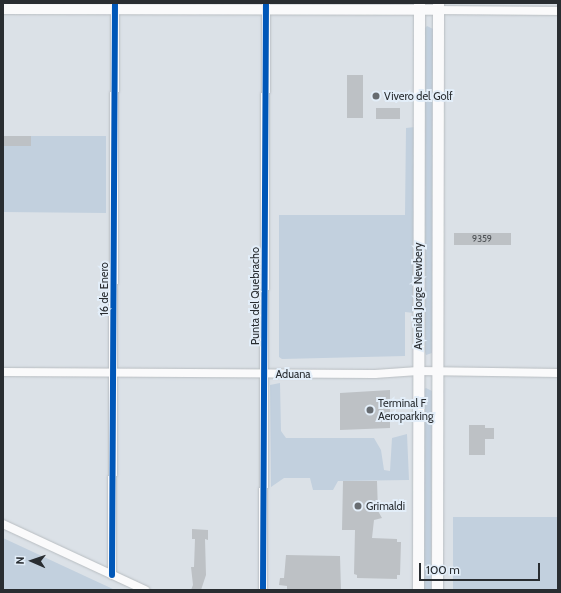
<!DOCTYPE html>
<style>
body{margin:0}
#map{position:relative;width:561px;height:593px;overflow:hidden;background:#dbe1e7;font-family:Cabin,sans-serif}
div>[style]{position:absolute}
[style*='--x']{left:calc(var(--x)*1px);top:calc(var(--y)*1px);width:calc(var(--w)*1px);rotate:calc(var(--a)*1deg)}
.green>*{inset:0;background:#c2d0de}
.building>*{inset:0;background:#bdc1c5}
.roads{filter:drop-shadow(0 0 1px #b8bdc1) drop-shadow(0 0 1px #b8bdc1)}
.minor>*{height:8px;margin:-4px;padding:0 4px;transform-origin:4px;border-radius:4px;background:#fafafb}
.tertiary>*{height:10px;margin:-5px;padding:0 5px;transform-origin:5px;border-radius:5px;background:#fafafb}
.secondary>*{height:11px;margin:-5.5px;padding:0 5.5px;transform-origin:5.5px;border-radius:5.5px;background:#fafafb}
.cycleway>*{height:6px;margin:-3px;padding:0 3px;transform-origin:3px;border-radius:3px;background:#0057b8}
.dots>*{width:11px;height:11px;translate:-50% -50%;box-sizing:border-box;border:2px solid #e3eef9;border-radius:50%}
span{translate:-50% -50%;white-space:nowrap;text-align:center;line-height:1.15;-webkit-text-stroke:4px #e3eef9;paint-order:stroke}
.number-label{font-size:9px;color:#4e5256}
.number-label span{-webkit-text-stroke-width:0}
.poi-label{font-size:11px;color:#292d31}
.left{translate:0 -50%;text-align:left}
.street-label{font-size:11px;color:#292d31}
.frame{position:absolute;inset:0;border:4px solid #292d31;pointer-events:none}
.north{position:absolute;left:12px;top:541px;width:40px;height:40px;-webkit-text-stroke:3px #e3eef9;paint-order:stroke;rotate:272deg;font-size:11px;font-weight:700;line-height:16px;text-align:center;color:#292d31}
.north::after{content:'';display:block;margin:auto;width:14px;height:18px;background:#292d31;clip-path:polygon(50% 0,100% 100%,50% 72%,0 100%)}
.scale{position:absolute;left:419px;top:563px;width:121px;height:18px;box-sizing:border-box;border:2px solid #292d31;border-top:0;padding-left:5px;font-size:12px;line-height:14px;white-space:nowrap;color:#292d31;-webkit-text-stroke:3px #e3eef9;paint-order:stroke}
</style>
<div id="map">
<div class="green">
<i style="clip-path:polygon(427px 26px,433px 29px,432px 353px,426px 355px,423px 345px,424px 85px,425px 28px)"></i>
<i style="clip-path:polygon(415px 127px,414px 313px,405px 312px,405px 356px,282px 359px,279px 357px,279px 215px,405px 215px,406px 128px)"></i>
<i style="clip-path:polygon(3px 136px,106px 136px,106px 213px,3px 212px)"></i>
<i style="clip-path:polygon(280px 383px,281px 431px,286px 438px,374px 438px,381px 450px,384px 470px,390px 471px,392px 438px,407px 434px,409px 480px,338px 481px,333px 490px,313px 490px,310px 478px,284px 478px,271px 487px,270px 385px)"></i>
<i style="clip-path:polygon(426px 388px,432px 391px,431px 590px,423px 590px,424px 389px)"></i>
<i style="clip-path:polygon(453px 517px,558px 517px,558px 590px,453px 590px)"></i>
<i style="clip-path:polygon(3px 538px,115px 590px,3px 590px)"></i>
</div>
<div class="building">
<i style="clip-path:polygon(347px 75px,363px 75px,363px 118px,347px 118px)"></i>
<i style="clip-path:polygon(376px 108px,400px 108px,400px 119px,376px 119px)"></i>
<i style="clip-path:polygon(3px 136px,31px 136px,31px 146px,3px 146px)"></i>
<i style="clip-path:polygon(454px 233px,511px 233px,511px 245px,454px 245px)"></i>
<i style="clip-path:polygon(390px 390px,390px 428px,340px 430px,340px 393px)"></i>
<i style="clip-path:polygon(469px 425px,485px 425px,485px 428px,494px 428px,494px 439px,485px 439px,485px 455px,469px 455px)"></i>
<i style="clip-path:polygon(343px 481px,377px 481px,378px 511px,382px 518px,374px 520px,372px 538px,397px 539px,397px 542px,401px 542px,400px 575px,397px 575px,397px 579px,357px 578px,357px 575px,354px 574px,355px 530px,342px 530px)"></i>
<i style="clip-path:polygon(192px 529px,208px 530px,208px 540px,205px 539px,206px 575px,201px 590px,191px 590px,193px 585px,191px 567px,194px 567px,195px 539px,192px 539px)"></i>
<i style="clip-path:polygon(286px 555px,340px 556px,341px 590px,287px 590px,287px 586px,279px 585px,280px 578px,284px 578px)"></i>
</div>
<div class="roads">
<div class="minor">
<i style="--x:438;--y:10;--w:120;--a:0.5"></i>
<i style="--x:3;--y:372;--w:372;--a:0.3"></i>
<i style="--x:375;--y:374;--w:43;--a:-4"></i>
<i style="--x:418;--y:371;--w:140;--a:0.8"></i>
<i style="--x:3;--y:524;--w:157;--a:24.9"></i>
<i style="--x:112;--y:575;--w:572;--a:-89.7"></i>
<i style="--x:263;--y:590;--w:587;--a:-89.71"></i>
</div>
<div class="tertiary">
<i style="--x:3;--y:9;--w:435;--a:0.1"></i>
</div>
<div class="secondary">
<i style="--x:418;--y:590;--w:587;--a:-89.9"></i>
<i style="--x:437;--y:590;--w:587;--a:-89.9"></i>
</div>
</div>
<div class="cycleway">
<i style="--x:112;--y:575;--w:572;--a:-89.7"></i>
<i style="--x:263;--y:590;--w:587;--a:-89.71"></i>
</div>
<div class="dots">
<i style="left:376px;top:96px;background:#676c71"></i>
<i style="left:370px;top:410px;background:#676c71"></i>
<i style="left:358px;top:506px;background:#676c71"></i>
</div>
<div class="number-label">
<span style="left:482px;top:239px">9359</span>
</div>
<div class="poi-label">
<span class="left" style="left:384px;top:96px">Vivero del Golf</span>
<span class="left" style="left:378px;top:410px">Terminal F<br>Aeroparking</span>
<span class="left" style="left:366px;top:506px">Grimaldi</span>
</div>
<div class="street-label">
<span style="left:104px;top:289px;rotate:-90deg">16 de Enero</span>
<span style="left:255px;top:296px;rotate:-90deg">Punta del Quebracho</span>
<span style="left:418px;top:296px;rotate:-90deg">Avenida Jorge Newbery</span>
<span style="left:293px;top:374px">Aduana</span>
</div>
<div class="frame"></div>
<div class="north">N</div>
<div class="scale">100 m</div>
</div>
